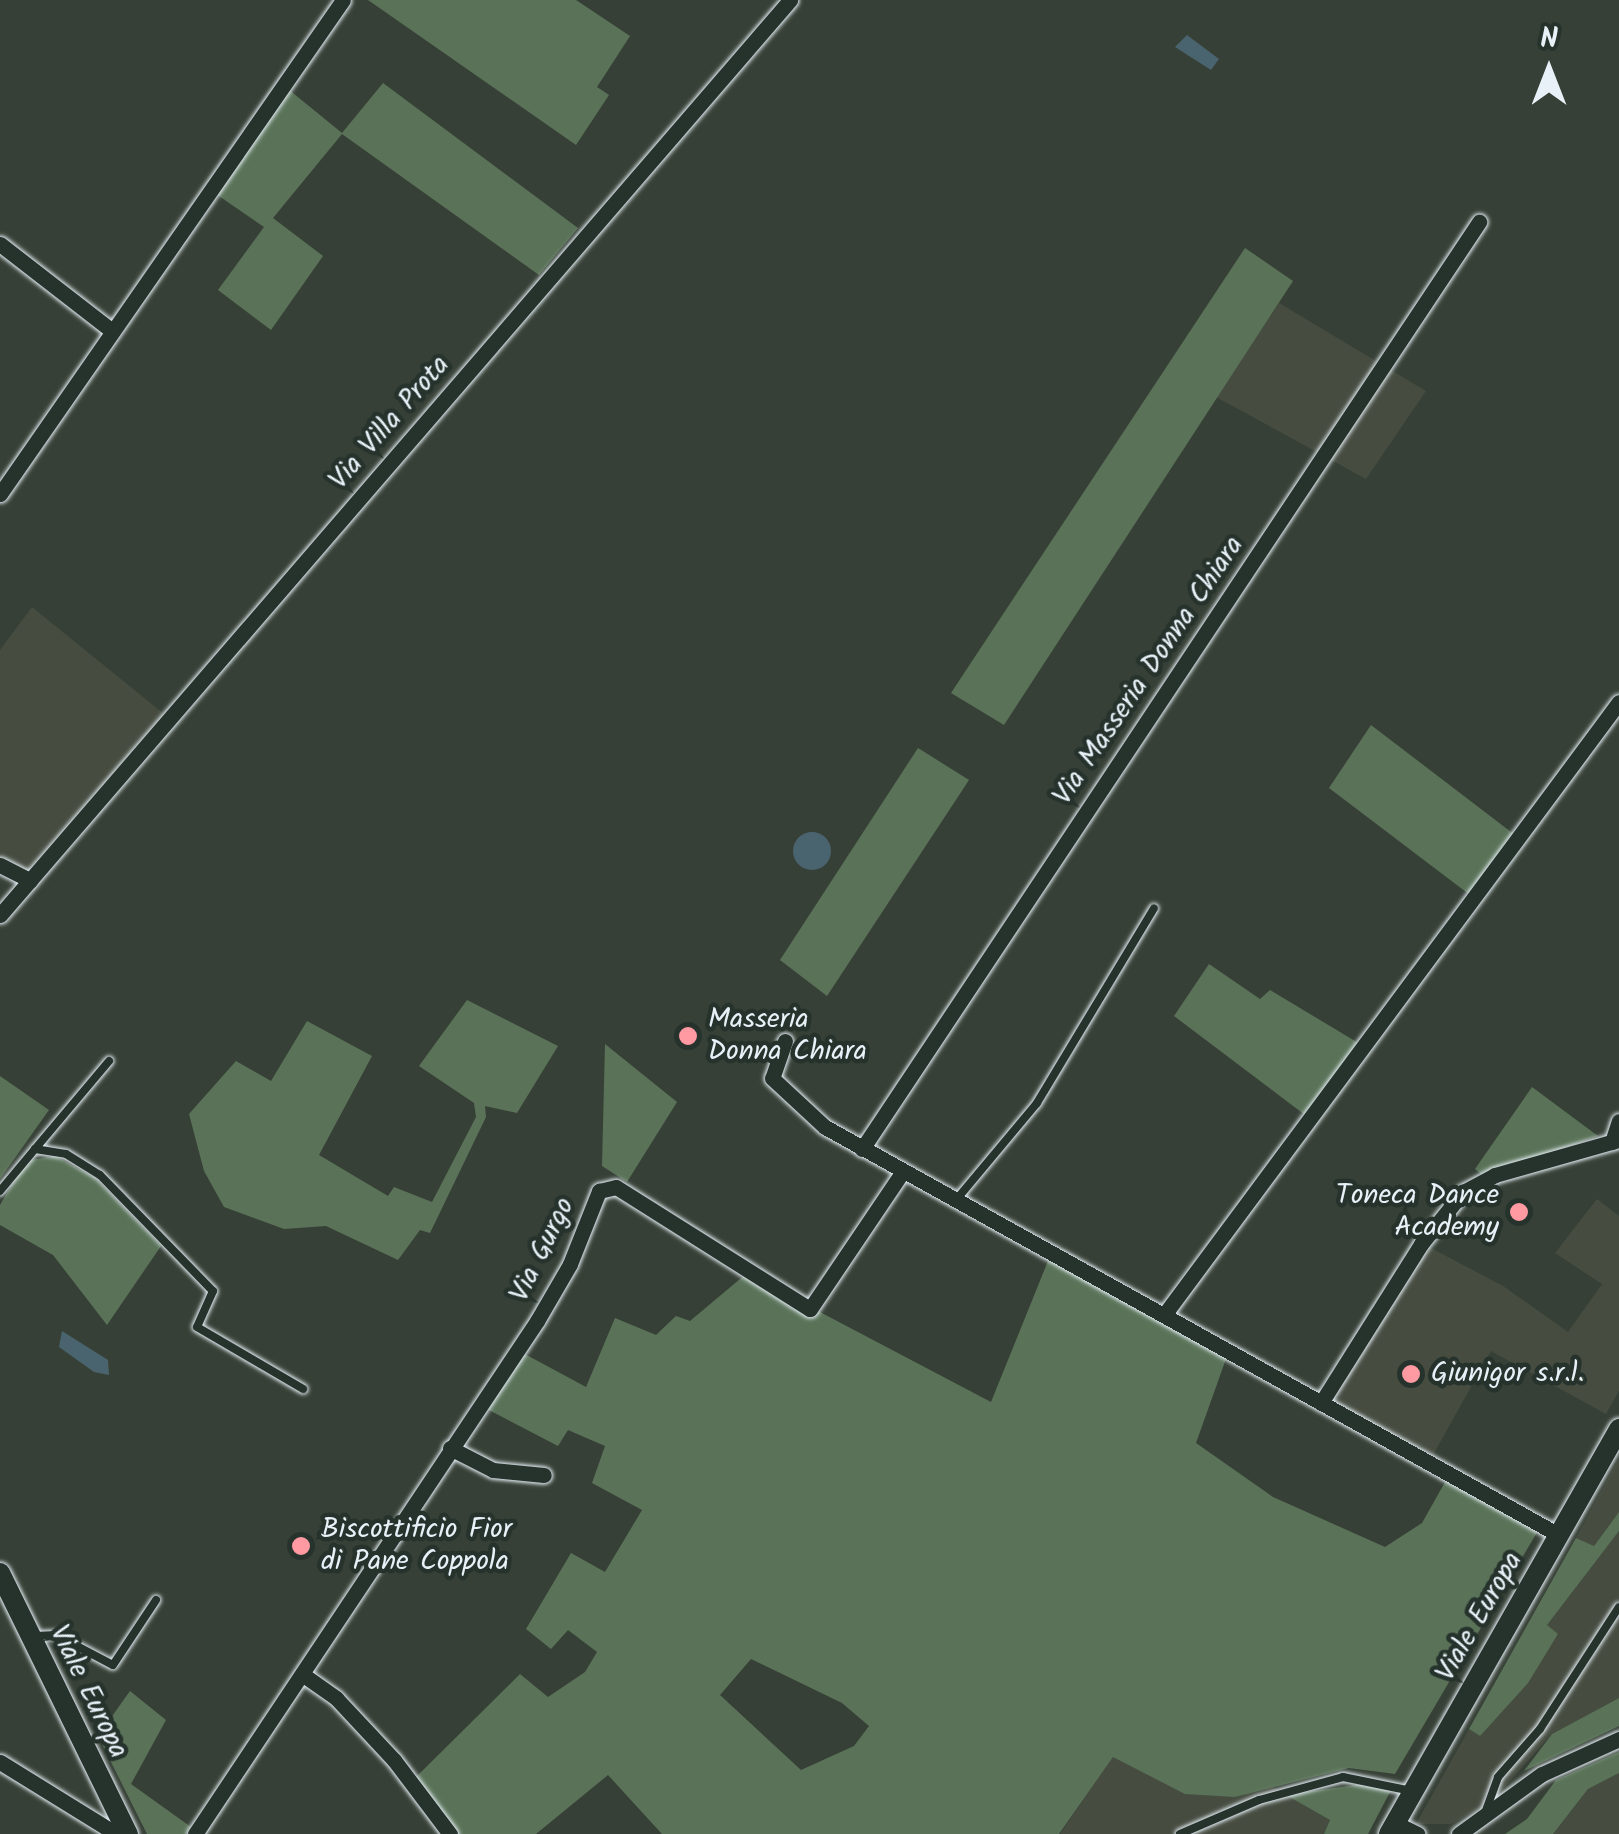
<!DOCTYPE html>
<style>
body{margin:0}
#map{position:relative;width:1619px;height:1834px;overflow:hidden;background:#374036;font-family:Kalam,sans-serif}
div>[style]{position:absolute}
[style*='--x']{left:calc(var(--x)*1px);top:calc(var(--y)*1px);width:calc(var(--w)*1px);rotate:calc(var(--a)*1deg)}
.built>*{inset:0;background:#464c40}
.green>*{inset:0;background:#5a7358}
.water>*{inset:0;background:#4a646f}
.round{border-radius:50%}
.roads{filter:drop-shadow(0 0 2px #e8f1f8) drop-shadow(0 0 2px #e8f1f8)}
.lane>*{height:8px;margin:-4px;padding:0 4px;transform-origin:4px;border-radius:4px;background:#26332d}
.street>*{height:15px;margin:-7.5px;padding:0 7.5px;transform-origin:7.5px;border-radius:7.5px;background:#26332d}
.secondary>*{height:20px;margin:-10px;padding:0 10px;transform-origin:10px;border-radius:10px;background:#26332d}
.dots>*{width:28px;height:28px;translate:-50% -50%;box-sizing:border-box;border:5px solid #26332d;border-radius:50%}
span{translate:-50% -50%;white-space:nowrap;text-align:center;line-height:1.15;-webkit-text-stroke:9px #26332d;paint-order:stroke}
.street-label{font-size:28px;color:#e8f1f8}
.poi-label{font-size:28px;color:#e8f1f8}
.left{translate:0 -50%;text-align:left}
.right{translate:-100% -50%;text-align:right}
.north{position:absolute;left:1499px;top:20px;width:100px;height:100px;-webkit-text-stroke:8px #26332d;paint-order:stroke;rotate:0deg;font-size:28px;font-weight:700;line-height:40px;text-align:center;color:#e8f1f8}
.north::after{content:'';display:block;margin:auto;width:35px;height:45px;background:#e8f1f8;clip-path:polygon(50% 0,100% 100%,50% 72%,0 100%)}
</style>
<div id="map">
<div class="built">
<i style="clip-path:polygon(1279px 303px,1426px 391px,1366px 479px,1216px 397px)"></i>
<i style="clip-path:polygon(32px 607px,164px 714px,27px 871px,0 857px,0 650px)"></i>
<i style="clip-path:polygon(1597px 1199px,1619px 1216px,1619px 1391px,1606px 1414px,1491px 1351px,1433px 1455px,1329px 1401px,1429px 1247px,1503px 1286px,1568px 1332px,1602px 1284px,1555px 1253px)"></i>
<i style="clip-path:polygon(1619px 1459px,1619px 1512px,1594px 1546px,1576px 1538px)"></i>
<i style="clip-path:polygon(1619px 1531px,1619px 1698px,1552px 1734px,1491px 1802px,1451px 1824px,1416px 1824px,1469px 1729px,1480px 1736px,1558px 1635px,1546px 1626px)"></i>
<i style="clip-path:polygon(1113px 1756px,1235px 1797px,1271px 1786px,1330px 1820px,1324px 1834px,1060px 1834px)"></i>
<i style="clip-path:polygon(1619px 1773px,1619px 1834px,1553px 1834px,1588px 1789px)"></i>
</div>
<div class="green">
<i style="clip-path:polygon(368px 0,576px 0,630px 36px,597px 87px,609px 95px,576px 145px)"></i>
<i style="clip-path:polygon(383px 83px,578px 228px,539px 275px,342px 134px,273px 218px,323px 256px,271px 330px,218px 290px,264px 227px,216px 194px,288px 89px,342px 133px)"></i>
<i style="clip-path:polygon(1245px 248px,1293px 281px,1004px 725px,951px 693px)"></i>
<i style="clip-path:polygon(1371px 725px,1515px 835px,1470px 895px,1329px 788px)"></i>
<i style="clip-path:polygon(918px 748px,969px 780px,827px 996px,780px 960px)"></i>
<i style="clip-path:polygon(1209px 964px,1260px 999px,1270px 990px,1360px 1044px,1309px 1118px,1174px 1016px)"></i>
<i style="clip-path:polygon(467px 1000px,558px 1046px,517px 1113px,485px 1106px,486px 1117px,430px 1233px,420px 1230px,398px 1260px,326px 1226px,284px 1229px,224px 1207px,204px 1171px,189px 1114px,236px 1061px,271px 1081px,307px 1021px,372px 1056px,319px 1155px,388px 1196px,394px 1187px,432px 1202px,476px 1117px,474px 1103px,419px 1066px)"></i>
<i style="clip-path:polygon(605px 1044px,677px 1102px,627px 1182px,602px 1166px)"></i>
<i style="clip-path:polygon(0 1076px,49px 1110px,0 1179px)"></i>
<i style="clip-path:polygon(1532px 1087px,1598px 1136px,1483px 1176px,1475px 1169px)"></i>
<i style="clip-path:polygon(55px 1156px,95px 1178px,161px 1246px,107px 1325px,53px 1255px,0 1225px,0 1205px,14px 1181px,31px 1160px)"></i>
<i style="clip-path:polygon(evenodd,1050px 1256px,1227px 1356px,1196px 1443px,1273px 1497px,1385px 1547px,1422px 1523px,1449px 1475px,1539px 1529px,1395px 1774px,1349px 1768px,1235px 1797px,1185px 1794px,1113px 1757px,1059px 1834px,662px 1834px,608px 1775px,536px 1834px,455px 1834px,413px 1780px,520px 1674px,548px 1697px,585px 1672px,597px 1652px,568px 1630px,551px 1649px,526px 1629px,571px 1553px,605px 1572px,642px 1510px,592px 1483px,605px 1446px,568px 1430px,558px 1446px,485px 1408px,521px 1352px,586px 1387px,615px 1318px,656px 1335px,676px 1316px,690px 1321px,746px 1274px,811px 1318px,818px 1311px,991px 1402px,1050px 1256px,751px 1659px,842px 1703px,869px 1726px,854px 1746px,801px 1770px,720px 1695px,751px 1659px)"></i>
<i style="clip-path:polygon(1619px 1512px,1619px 1531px,1547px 1625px,1558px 1634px,1528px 1683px,1480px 1736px,1469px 1729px,1576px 1538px,1594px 1546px)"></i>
<i style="clip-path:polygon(130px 1691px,166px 1720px,131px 1784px,191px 1827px,186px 1834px,147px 1834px,98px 1736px)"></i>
<i style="clip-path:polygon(1619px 1698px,1619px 1726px,1524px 1771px,1552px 1734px)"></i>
<i style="clip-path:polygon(1619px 1752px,1619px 1773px,1588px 1789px,1553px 1834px,1505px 1834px,1527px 1819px,1556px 1780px)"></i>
<i style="clip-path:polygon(1362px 1784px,1391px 1790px,1368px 1834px,1324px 1834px,1330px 1820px,1286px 1795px)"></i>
</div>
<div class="water">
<i style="clip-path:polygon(1187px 35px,1219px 59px,1211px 70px,1175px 47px)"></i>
<i class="round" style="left:793px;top:832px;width:38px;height:38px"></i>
<i style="clip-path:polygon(62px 1331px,108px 1360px,109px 1375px,94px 1372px,59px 1347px)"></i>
</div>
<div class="roads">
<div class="lane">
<i style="--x:35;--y:1149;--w:115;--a:-49.9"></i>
<i style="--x:0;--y:1191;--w:55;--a:-50.2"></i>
<i style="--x:35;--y:1149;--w:31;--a:9"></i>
<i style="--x:66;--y:1154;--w:40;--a:32"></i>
<i style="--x:100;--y:1175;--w:162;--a:45.8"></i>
<i style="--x:213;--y:1291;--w:39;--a:114"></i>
<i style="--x:197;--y:1327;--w:123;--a:30.3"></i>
<i style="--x:956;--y:1200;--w:126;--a:-50.1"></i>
<i style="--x:1037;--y:1103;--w:227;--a:-59"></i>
<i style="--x:35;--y:1636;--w:21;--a:-3"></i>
<i style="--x:56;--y:1635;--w:64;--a:27.8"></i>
<i style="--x:113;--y:1665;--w:78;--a:-56.5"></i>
<i style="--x:1485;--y:1813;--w:38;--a:-70"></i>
<i style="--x:1498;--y:1777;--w:64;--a:-48.8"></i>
<i style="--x:1540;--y:1729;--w:145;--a:-57.1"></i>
<i style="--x:1180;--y:1834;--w:86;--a:-23.3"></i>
<i style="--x:1259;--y:1800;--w:87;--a:-15.3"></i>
<i style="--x:1343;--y:1777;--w:70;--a:11.5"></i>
</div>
<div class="street">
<i style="--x:0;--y:244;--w:142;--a:37.8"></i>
<i style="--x:0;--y:494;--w:601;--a:-55.23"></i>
<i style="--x:0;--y:865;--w:34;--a:27"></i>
<i style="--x:0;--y:915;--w:1209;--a:-49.19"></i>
<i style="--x:785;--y:1041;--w:39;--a:109"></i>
<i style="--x:772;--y:1078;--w:72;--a:42.8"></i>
<i style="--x:825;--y:1127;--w:840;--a:29.07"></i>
<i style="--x:1612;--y:1142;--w:22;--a:-72"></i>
<i style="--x:862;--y:1149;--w:1114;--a:-56.35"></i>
<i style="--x:1164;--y:1315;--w:763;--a:-53.42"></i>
<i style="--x:1321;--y:1403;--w:188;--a:-57.8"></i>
<i style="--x:1421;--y:1244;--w:67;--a:-51.1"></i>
<i style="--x:1463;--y:1192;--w:36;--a:-28"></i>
<i style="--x:1495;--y:1175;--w:129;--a:-15.8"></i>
<i style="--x:450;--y:1448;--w:48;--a:27.1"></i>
<i style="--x:493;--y:1470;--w:51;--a:5.6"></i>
<i style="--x:302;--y:1674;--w:42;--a:35.2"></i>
<i style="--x:336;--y:1698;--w:85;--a:46.9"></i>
<i style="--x:394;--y:1760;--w:93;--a:52.9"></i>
<i style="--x:0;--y:1762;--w:129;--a:31.7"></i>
<i style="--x:110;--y:1830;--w:17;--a:10"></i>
<i style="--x:1395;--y:1823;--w:25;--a:26"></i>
<i style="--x:195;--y:1834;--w:617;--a:-56.31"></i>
<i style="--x:537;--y:1321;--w:66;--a:-59.9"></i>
<i style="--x:570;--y:1264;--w:79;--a:-68.3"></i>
<i style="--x:599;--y:1191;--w:17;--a:-13"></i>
<i style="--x:616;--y:1187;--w:229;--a:32.2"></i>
<i style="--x:810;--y:1309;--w:166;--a:-56"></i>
<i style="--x:1459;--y:1834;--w:102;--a:-35.9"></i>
<i style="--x:1542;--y:1774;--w:85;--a:-24.4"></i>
</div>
<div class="secondary">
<i style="--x:0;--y:1573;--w:291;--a:63.9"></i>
<i style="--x:1389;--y:1834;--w:466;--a:-60.4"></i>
</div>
</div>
<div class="dots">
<i style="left:688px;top:1036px;background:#ff9aa2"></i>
<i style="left:1519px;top:1212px;background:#ff9aa2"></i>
<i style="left:1411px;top:1374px;background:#ff9aa2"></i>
<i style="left:301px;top:1546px;background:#ff9aa2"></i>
</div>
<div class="street-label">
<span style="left:390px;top:423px;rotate:-49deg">Via Villa Prota</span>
<span style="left:1149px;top:671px;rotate:-56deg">Via Masseria Donna Chiara</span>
<span style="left:543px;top:1250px;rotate:-64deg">Via Gurgo</span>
<span style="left:1480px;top:1617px;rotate:-60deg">Viale Europa</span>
<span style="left:88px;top:1692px;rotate:64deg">Viale Europa</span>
</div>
<div class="poi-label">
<span class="left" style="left:708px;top:1036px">Masseria<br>Donna Chiara</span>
<span class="right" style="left:1499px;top:1212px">Toneca Dance<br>Academy</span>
<span class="left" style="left:1431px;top:1374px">Giunigor s.r.l.</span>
<span class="left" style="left:321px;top:1546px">Biscottificio Fior<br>di Pane Coppola</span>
</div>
<div class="north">N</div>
</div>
